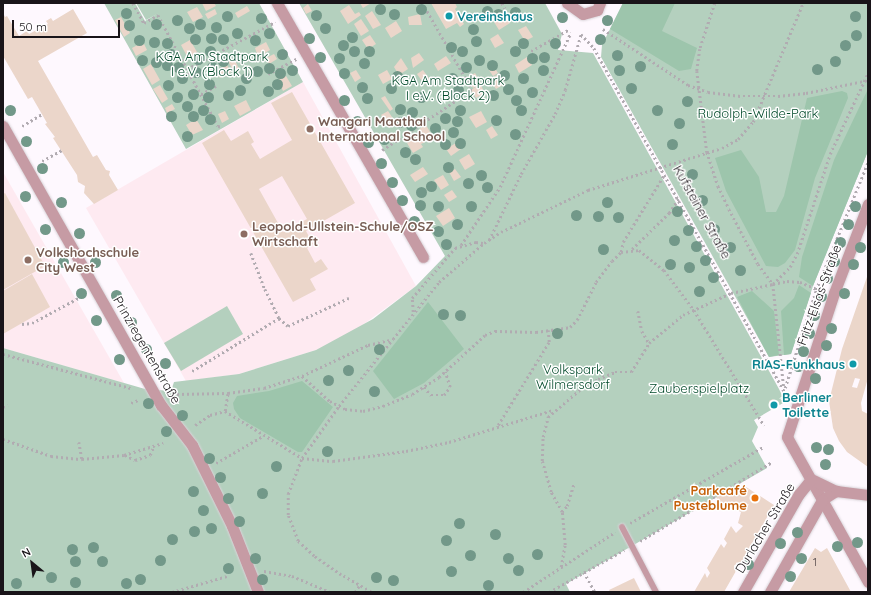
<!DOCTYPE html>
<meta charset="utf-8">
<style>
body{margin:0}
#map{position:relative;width:871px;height:595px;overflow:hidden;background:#fef8fe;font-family:Quicksand,sans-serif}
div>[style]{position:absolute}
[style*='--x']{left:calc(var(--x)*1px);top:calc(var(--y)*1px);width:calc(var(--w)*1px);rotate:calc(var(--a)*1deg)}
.education>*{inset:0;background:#feeaf1}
.green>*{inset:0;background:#b4d0be}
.forest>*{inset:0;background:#9dc5ac}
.building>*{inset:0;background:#ebd6ca}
.path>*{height:2.5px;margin-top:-1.25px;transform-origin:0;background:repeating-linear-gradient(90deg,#b1abb1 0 2px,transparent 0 5px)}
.roads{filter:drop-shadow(0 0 1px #d9d4d9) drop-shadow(0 0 1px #d9d4d9)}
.service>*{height:6px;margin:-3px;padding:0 3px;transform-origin:3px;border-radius:3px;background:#c69ba4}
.minor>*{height:11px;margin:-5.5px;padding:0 5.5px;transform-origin:5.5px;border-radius:5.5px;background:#c69ba4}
.trees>*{width:11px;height:11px;margin:-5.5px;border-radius:50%;background:#729889}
.dots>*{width:11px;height:11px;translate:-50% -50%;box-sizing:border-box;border:2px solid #fff;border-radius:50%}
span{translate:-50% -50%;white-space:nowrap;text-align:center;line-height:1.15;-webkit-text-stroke:3px #fff;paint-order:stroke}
.number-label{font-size:11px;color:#4e4445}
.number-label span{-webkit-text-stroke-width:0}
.culture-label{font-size:13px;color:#0d838f;font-weight:700}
.left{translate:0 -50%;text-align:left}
.right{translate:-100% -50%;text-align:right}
.park-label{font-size:13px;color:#004929}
.education-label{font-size:13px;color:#785e54;font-weight:700}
.street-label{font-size:13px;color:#191419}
.food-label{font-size:13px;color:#c56008;font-weight:700}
.frame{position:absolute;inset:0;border:4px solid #191419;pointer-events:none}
.north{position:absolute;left:12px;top:543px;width:40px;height:40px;-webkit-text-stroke:3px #fff;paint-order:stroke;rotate:331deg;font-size:11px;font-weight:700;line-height:16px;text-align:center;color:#191419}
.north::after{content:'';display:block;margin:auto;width:14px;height:18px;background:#191419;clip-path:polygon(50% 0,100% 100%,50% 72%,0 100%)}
.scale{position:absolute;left:12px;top:20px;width:108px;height:18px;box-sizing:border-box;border:2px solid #191419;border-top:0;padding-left:5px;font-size:12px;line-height:14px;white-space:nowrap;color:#191419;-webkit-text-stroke:3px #fff;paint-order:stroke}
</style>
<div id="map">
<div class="education">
<i style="clip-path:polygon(303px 82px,416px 286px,353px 332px,316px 350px,239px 374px,186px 381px,86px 208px)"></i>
<i style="clip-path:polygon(3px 172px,124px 383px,3px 348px)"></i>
</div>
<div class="green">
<i style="clip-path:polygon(104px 3px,135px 3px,145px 21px,159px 13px,146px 20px,136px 3px,259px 3px,303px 82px,186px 149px)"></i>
<i style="clip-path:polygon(299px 3px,545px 3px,562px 34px,558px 50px,593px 53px,779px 389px,784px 399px,783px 403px,754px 420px,758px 427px,752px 441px,767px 468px,566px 584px,570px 592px,3px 592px,3px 348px,145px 389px,171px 391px,174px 382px,239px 374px,316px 350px,373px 319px,416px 286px,445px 256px)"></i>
<i style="clip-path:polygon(623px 3px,868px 3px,868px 151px,813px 286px,791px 354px,769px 357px,601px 57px,602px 45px)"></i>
<i style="clip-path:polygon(227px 306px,243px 334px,181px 371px,164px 343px)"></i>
</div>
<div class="forest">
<i style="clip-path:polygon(623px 3px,675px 3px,662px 31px,697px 48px,691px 69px,679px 71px,610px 29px)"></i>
<i style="clip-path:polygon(868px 89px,868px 151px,813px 286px,799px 277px,802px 257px,834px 160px)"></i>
<i style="clip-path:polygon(842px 91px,847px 93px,848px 98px,815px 178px,795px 250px,785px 263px,778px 267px,766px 266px,726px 191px,715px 158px,741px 150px,759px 177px,766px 212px,776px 212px,784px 196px,807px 98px)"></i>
<i style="clip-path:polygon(799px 285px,811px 293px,791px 354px,784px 355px,781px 311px,794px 298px)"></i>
<i style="clip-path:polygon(752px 291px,774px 311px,779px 355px,769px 357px,737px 297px)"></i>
<i style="clip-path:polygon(428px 302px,464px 349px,424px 383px,394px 399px,373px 371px)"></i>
<i style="clip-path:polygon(302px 381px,333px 407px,302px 452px,298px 452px,240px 418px,234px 409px,233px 403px,237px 396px,269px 391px)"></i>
</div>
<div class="building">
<i style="clip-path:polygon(202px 3px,214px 3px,216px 6px,206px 11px)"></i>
<i style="clip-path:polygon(360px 3px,371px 3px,363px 8px)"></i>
<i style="clip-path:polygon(431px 3px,455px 3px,457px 7px,455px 9px,464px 24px,460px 27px,457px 23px,446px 29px)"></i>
<i style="clip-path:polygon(308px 4px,312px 11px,306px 14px,303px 8px)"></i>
<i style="clip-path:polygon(349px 5px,355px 14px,359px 12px,361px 15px,348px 24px,340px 11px)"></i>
<i style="clip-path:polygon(247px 6px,250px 11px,238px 18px,235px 13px)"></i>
<i style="clip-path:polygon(197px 7px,203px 17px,193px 22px,187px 12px)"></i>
<i style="clip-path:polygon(73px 9px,87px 33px,38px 61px,93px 157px,97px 155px,106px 170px,110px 171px,109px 175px,118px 190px,94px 204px,84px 193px,85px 186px,78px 182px,77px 175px,53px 138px,55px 137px,45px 124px,47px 123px,32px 97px,28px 99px,3px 56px,3px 13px,5px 17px,7px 16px,19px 36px,27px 31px,29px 34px,48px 24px,46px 21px,51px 18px,53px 21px)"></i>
<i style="clip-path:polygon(215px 9px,217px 14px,208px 19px,205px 14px)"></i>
<i style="clip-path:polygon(372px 11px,381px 25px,373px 29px,365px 16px)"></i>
<i style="clip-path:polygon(420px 14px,422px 25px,409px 25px,408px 17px)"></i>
<i style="clip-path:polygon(505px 16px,510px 23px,499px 30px,494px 22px)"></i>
<i style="clip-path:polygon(121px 17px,130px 33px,124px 37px,115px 20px)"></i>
<i style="clip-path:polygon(361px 19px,369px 31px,361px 36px,354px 24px)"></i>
<i style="clip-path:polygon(396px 21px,402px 31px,391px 38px,385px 28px)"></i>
<i style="clip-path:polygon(526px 26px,533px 37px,525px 41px,518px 30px)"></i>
<i style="clip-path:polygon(498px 34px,504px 43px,495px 48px,490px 39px)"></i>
<i style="clip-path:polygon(370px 35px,376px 44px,368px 49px,362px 40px)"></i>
<i style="clip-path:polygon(190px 40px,197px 52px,188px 58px,181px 45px)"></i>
<i style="clip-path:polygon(143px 42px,147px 50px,136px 56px,132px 48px)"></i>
<i style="clip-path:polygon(266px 42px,270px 50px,258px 57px,255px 48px)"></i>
<i style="clip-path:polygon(419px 53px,424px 60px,413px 68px,411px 58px)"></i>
<i style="clip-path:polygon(274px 54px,277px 59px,269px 64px,266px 58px)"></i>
<i style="clip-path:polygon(446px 56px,451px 63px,438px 71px,434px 64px)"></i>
<i style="clip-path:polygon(527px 57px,532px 65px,519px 73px,515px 65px)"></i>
<i style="clip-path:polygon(234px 58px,239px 69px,234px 72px,228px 61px)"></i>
<i style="clip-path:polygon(401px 58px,408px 69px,399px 75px,394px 67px)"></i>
<i style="clip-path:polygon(151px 64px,160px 80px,152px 85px,143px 69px)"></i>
<i style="clip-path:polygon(227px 65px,231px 72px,220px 78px,216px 71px)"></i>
<i style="clip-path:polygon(494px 67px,498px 73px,493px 76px,489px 70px)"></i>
<i style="clip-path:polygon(356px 70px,361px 78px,355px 82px,350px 73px)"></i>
<i style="clip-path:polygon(387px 70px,392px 79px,383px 84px,378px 75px)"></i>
<i style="clip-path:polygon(423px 70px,430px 80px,424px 84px,417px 74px)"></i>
<i style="clip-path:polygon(475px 73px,481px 83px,473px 88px,467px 78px)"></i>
<i style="clip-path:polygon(497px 75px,503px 85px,496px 89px,490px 79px)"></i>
<i style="clip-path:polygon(286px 76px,292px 86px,283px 91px,278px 80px)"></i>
<i style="clip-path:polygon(480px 84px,485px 93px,476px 98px,471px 90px)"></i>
<i style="clip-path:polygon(160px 85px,168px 99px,162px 103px,153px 89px)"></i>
<i style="clip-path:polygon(evenodd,292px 92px,355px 203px,306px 231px,313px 244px,307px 248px,315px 263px,321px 259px,328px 269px,310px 279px,316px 290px,293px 302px,202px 143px,224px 130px,231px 141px,248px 131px,254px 142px,251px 144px,260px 159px,292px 140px,271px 103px,292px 92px,282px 176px,307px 219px,283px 232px,259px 189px,282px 176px)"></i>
<i style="clip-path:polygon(385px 96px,393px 109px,390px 111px,381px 98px)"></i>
<i style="clip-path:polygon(246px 100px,251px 110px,240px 116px,234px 106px)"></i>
<i style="clip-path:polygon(172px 104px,175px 109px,167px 113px,165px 108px)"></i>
<i style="clip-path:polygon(225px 111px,229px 119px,222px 123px,218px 114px)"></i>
<i style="clip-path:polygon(388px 111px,396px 123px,389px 128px,381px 115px)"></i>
<i style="clip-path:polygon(481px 111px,487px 122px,476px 128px,469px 117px)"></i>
<i style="clip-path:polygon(196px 119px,203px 130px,192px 135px,186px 125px)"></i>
<i style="clip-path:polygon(426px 125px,433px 137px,426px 141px,419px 129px)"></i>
<i style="clip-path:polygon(492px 126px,498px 135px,491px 139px,486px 130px)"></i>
<i style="clip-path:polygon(421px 135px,425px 142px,421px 144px,423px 147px,413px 153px,407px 143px)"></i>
<i style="clip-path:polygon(456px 143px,461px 149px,451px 156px,446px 149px)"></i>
<i style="clip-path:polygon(469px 154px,475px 164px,465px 170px,459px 160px)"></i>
<i style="clip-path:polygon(423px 167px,428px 174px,415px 182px,410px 175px)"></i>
<i style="clip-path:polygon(455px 169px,461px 177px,454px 181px,449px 172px)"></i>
<i style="clip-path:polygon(443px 175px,449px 185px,441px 190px,434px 180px)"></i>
<i style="clip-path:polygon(452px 190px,457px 197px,449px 202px,444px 195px)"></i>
<i style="clip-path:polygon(5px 193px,45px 266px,3px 290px,3px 194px)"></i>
<i style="clip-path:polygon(449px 208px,455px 218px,443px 226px,436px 216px)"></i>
<i style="clip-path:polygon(32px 274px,50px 307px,3px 334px,3px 291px)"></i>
<i style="clip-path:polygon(evenodd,868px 274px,868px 378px,861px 403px,862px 411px,868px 414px,868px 467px,847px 452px,839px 441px,833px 428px,829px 401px,842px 349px,868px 274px,855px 378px,860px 379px,857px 388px,852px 387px,855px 378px)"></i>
<i style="clip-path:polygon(773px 399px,778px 408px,774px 410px,769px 401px)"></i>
<i style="clip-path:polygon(737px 485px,744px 490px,746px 487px,774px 505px,739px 566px,737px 562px,734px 567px,736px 571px,724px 592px,694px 592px,705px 573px,707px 578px,710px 573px,707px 568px,721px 544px,724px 548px,727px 543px,724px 539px,731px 526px,736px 533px,743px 526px,738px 523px,741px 512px,726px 505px,722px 507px,716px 497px)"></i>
<i style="clip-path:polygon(815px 548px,821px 552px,827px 548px,851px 592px,789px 592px)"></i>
<i style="clip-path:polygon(634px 578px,641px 592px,610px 592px,609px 590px)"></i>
</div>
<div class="path">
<i style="--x:133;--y:3;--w:23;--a:61"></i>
<i style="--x:144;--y:23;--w:16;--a:-30"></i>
<i style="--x:158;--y:15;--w:126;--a:61.6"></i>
<i style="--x:218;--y:126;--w:5;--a:11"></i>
<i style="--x:502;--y:3;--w:6;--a:59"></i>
<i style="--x:715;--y:3;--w:48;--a:108.1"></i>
<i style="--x:700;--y:49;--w:22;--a:98"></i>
<i style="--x:697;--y:71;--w:82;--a:83"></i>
<i style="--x:707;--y:152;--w:36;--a:72"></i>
<i style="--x:718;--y:186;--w:25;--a:64"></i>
<i style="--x:729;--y:209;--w:62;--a:62.2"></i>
<i style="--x:758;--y:264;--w:25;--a:53"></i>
<i style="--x:773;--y:284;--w:105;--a:84"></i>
<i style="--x:603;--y:29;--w:102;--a:33.4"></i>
<i style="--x:688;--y:85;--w:21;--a:19"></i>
<i style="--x:708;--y:92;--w:35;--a:7"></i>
<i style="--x:743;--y:96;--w:35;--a:0"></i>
<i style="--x:778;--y:96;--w:28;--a:-6"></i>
<i style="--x:806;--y:93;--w:63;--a:-11.8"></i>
<i style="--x:581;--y:34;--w:19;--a:47"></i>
<i style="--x:594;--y:48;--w:398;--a:61"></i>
<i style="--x:531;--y:51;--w:43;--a:-29.6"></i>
<i style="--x:187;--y:69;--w:100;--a:-28.1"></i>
<i style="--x:268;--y:74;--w:32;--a:-28"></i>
<i style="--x:201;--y:94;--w:17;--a:-28"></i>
<i style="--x:22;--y:126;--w:23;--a:-31"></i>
<i style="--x:382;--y:150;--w:106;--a:-33.8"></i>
<i style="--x:470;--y:91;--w:4;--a:-90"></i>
<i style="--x:470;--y:87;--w:97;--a:-119.7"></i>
<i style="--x:42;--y:161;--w:23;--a:-29"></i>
<i style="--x:489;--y:240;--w:73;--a:-64.1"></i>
<i style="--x:521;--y:174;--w:69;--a:-60.5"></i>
<i style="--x:555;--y:114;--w:26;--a:-67"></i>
<i style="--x:565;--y:90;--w:58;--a:-74.1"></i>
<i style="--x:461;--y:245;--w:70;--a:-56.1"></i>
<i style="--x:500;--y:187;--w:170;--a:-65.4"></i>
<i style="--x:632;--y:249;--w:52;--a:-44.2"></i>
<i style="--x:669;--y:213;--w:17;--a:-57"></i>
<i style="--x:621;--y:252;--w:10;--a:-79"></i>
<i style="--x:623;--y:242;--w:79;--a:-58.5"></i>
<i style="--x:251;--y:253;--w:39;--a:69"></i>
<i style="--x:265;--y:289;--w:32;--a:64"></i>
<i style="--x:279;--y:318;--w:12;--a:42"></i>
<i style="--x:288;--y:326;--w:67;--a:-24.7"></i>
<i style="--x:773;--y:284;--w:14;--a:-12"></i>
<i style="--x:787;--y:281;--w:13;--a:4"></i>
<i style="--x:800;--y:282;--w:23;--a:23"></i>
<i style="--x:638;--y:311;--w:20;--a:79"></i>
<i style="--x:642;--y:331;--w:14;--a:60"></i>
<i style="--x:413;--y:312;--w:14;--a:-94"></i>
<i style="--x:412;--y:298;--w:66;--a:-49.3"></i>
<i style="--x:455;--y:248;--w:22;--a:-16"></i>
<i style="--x:476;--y:242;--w:7;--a:8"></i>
<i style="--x:22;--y:324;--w:10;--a:-6"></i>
<i style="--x:32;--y:323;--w:55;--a:-28.4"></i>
<i style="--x:3;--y:354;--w:132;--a:14.9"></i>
<i style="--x:192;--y:371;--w:102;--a:-31.3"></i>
<i style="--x:302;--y:376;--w:38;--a:42"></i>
<i style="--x:330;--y:401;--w:17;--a:28"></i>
<i style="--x:345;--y:409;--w:18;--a:6"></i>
<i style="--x:363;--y:411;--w:21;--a:-14"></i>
<i style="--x:383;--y:406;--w:31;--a:-22"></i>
<i style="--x:412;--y:394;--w:32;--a:-32"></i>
<i style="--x:439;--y:377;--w:62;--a:-42.4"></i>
<i style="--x:485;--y:335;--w:11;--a:-22"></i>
<i style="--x:495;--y:331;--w:41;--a:1.4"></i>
<i style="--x:536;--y:332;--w:34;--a:-8"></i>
<i style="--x:570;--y:327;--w:10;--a:-45"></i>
<i style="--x:577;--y:320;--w:42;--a:-63.4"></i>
<i style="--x:596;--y:282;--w:26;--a:-53"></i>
<i style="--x:612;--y:261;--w:13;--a:-45"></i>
<i style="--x:621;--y:252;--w:18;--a:-6"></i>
<i style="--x:639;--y:250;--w:32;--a:39"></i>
<i style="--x:664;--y:270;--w:50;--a:53.1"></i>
<i style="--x:694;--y:310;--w:135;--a:58.7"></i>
<i style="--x:424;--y:387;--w:11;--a:49"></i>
<i style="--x:431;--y:395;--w:13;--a:0"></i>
<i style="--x:444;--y:395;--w:10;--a:-53"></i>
<i style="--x:450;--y:387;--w:16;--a:-108"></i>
<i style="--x:785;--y:388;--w:103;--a:-72.4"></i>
<i style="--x:816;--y:290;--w:138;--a:-67.9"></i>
<i style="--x:177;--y:394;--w:51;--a:-1.1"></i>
<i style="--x:228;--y:393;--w:36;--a:-8"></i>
<i style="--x:264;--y:388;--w:40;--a:-18"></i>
<i style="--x:302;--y:376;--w:73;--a:-25.2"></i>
<i style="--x:368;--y:345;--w:26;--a:-13"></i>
<i style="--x:393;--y:339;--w:73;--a:-51.1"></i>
<i style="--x:439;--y:282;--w:60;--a:-40.9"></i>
<i style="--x:484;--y:243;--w:20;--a:-33"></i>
<i style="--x:501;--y:232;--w:97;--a:-25.8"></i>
<i style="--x:588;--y:190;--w:140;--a:-17.4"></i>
<i style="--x:722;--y:148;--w:18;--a:-29"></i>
<i style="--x:738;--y:139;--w:23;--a:-49"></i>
<i style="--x:753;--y:122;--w:129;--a:-67.2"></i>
<i style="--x:131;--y:403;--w:8;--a:-23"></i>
<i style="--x:3;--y:407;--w:5;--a:-22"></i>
<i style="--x:225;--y:411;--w:90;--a:31.4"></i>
<i style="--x:302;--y:458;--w:31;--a:6"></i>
<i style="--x:333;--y:461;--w:74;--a:-7.8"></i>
<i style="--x:406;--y:451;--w:44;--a:-11.8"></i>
<i style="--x:449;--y:442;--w:109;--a:-17.1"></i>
<i style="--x:195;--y:425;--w:18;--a:-34"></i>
<i style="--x:210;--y:415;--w:16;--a:-15"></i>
<i style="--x:225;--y:411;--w:18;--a:-81"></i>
<i style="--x:498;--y:425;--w:97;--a:-58.4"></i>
<i style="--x:549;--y:342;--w:12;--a:-95"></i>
<i style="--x:3;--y:439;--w:51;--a:19.5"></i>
<i style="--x:51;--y:456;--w:31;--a:6"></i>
<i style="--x:82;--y:459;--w:42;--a:-5.4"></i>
<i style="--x:124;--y:455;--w:41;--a:-17.1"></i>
<i style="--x:79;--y:442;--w:17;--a:80"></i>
<i style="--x:125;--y:455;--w:11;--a:27"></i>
<i style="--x:135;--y:460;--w:16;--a:-18"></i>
<i style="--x:150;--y:455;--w:10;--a:-66"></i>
<i style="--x:216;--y:463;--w:54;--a:-29.9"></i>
<i style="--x:562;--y:512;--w:8;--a:-50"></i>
<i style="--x:567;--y:506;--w:24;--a:-73"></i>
<i style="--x:630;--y:523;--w:153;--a:-29.7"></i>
<i style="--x:640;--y:541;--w:154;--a:-30.9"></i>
<i style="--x:561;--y:567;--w:22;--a:-80"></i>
<i style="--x:565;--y:545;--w:33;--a:-95"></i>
<i style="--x:562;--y:512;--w:23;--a:-119"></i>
<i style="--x:551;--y:492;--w:32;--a:-106"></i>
<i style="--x:542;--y:461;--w:24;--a:-88"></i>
<i style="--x:543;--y:437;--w:21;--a:-76"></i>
<i style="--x:548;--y:417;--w:45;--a:-40.5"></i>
<i style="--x:582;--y:388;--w:18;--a:-29"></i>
<i style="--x:598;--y:379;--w:18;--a:-22"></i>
<i style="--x:615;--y:372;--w:16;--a:0"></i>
<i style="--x:631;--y:372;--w:34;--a:-58"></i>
<i style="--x:649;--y:343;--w:44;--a:-39.5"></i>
<i style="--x:683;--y:315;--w:53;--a:-24.6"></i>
<i style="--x:731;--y:293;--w:43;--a:-12.1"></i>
<i style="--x:773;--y:284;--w:24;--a:-45"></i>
<i style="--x:790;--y:267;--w:15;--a:-62"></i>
<i style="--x:797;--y:254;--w:105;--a:-71.7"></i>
<i style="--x:830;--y:154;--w:89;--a:-64.9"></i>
<i style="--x:264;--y:571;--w:28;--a:10"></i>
<i style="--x:292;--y:576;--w:41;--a:22.8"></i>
<i style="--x:584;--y:572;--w:23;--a:61"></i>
<i style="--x:172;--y:592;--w:57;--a:-16.2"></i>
<i style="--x:355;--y:592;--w:7;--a:-56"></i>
<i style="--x:371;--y:592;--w:34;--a:-150"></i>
<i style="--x:341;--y:575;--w:33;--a:-145"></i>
<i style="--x:314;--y:556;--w:22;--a:-137"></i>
<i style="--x:298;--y:541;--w:28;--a:-111"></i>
<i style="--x:288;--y:515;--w:21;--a:-90"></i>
<i style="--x:288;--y:494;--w:39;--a:-69"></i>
<i style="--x:302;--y:458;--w:64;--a:-54.6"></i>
<i style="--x:339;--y:406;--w:85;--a:-51.2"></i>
<i style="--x:523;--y:592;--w:110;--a:-33.1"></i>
<i style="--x:549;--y:592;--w:86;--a:-29.2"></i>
</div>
<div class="roads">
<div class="service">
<i style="--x:622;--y:527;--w:73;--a:62.4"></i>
</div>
<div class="minor">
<i style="--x:277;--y:3;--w:293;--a:60.1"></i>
<i style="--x:567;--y:3;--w:19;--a:35"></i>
<i style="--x:583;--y:14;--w:15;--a:-16"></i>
<i style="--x:597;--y:10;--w:8;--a:-67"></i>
<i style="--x:3;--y:126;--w:321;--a:60.5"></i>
<i style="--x:161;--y:405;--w:51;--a:52.2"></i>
<i style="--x:192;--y:445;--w:90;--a:63.7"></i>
<i style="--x:232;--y:526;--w:71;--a:68.5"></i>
<i style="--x:868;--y:204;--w:95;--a:110.9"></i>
<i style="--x:834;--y:293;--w:151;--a:108.1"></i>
<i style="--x:787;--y:437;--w:166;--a:60.8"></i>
<i style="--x:811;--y:479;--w:28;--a:26"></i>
<i style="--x:822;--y:500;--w:17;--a:-33"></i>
<i style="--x:836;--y:491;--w:32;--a:7"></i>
<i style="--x:743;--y:592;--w:113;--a:-60.3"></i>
<i style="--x:799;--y:494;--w:19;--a:-51"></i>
<i style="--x:770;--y:592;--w:106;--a:-60.5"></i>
</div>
</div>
<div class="trees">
<i style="left:380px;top:9px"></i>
<i style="left:421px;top:9px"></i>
<i style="left:487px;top:11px"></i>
<i style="left:515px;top:12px"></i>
<i style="left:126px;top:13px"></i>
<i style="left:394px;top:14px"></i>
<i style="left:498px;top:14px"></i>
<i style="left:316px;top:15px"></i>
<i style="left:227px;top:16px"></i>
<i style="left:855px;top:16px"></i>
<i style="left:562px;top:17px"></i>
<i style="left:261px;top:18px"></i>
<i style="left:177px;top:20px"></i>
<i style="left:607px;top:20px"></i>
<i style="left:156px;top:24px"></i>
<i style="left:200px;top:24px"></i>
<i style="left:129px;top:25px"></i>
<i style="left:216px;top:27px"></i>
<i style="left:189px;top:28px"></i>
<i style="left:325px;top:28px"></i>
<i style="left:473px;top:29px"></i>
<i style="left:237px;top:33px"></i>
<i style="left:269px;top:33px"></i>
<i style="left:856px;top:35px"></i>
<i style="left:352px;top:37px"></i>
<i style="left:211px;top:38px"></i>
<i style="left:309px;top:38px"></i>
<i style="left:195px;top:39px"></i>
<i style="left:223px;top:39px"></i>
<i style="left:600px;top:39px"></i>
<i style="left:139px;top:40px"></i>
<i style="left:255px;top:40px"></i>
<i style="left:476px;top:41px"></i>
<i style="left:154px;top:42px"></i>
<i style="left:167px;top:43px"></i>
<i style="left:523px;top:43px"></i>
<i style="left:555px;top:43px"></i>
<i style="left:343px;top:45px"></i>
<i style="left:845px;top:45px"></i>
<i style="left:451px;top:47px"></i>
<i style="left:210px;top:51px"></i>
<i style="left:354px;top:51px"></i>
<i style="left:369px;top:51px"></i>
<i style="left:462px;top:51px"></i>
<i style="left:515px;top:51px"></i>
<i style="left:171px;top:54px"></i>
<i style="left:282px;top:54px"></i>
<i style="left:617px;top:55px"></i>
<i style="left:320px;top:57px"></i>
<i style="left:544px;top:57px"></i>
<i style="left:339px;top:58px"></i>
<i style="left:532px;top:58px"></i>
<i style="left:198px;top:59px"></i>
<i style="left:142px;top:60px"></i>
<i style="left:479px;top:60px"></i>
<i style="left:223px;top:61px"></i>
<i style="left:835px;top:61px"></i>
<i style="left:156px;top:62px"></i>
<i style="left:364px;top:63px"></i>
<i style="left:167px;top:65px"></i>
<i style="left:492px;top:65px"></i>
<i style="left:640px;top:66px"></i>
<i style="left:178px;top:67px"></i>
<i style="left:212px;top:67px"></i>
<i style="left:466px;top:67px"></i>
<i style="left:269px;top:68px"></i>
<i style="left:817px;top:69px"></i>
<i style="left:292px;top:70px"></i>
<i style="left:543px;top:70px"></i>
<i style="left:619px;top:70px"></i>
<i style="left:257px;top:71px"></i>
<i style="left:196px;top:72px"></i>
<i style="left:280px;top:73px"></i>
<i style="left:344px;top:73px"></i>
<i style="left:504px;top:75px"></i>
<i style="left:397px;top:76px"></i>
<i style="left:182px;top:78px"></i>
<i style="left:246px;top:78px"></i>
<i style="left:452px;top:78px"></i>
<i style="left:523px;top:78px"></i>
<i style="left:209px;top:84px"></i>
<i style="left:277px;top:84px"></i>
<i style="left:168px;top:85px"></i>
<i style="left:362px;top:87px"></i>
<i style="left:391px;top:88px"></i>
<i style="left:631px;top:88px"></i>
<i style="left:508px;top:89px"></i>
<i style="left:240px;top:90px"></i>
<i style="left:458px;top:90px"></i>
<i style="left:268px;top:91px"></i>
<i style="left:532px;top:92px"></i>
<i style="left:193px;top:94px"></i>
<i style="left:228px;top:95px"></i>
<i style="left:493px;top:95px"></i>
<i style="left:177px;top:97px"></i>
<i style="left:208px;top:97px"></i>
<i style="left:421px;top:97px"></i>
<i style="left:367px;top:98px"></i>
<i style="left:344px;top:100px"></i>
<i style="left:516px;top:100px"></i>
<i style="left:687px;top:101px"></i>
<i style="left:187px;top:106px"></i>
<i style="left:400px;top:109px"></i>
<i style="left:10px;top:110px"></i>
<i style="left:203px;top:110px"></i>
<i style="left:460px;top:110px"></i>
<i style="left:521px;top:110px"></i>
<i style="left:657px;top:110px"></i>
<i style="left:412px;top:112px"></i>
<i style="left:171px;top:116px"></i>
<i style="left:193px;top:116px"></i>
<i style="left:445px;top:118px"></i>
<i style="left:210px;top:119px"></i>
<i style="left:496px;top:120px"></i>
<i style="left:357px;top:121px"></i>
<i style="left:457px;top:121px"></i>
<i style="left:399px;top:122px"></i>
<i style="left:679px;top:123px"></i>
<i style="left:411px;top:125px"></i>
<i style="left:435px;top:128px"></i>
<i style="left:453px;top:132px"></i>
<i style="left:515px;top:134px"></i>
<i style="left:187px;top:136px"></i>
<i style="left:384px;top:139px"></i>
<i style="left:26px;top:141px"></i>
<i style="left:368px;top:142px"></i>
<i style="left:460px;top:143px"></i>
<i style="left:445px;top:144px"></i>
<i style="left:672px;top:144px"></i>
<i style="left:405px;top:152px"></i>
<i style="left:415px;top:159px"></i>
<i style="left:381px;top:163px"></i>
<i style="left:448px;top:167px"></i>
<i style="left:42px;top:168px"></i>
<i style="left:692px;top:174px"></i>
<i style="left:481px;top:175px"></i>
<i style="left:392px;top:182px"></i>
<i style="left:468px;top:183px"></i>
<i style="left:431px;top:186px"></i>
<i style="left:487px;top:187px"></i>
<i style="left:421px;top:192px"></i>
<i style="left:25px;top:196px"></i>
<i style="left:402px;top:200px"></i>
<i style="left:702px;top:200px"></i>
<i style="left:61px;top:202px"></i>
<i style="left:607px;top:202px"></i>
<i style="left:420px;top:205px"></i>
<i style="left:438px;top:206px"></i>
<i style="left:471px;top:206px"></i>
<i style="left:855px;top:206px"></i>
<i style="left:677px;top:211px"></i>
<i style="left:576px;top:215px"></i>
<i style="left:598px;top:216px"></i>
<i style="left:618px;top:217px"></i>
<i style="left:414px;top:221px"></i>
<i style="left:457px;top:224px"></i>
<i style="left:848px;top:224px"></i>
<i style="left:45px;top:229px"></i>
<i style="left:714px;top:229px"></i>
<i style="left:688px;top:230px"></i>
<i style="left:438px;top:231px"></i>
<i style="left:79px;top:233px"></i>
<i style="left:674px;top:240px"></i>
<i style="left:840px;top:242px"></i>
<i style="left:446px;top:244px"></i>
<i style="left:696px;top:246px"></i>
<i style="left:730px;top:247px"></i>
<i style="left:860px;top:247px"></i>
<i style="left:603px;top:249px"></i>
<i style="left:705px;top:260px"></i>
<i style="left:834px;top:261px"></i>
<i style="left:63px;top:262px"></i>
<i style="left:95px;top:262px"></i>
<i style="left:670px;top:264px"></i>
<i style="left:853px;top:264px"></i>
<i style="left:689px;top:267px"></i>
<i style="left:740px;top:270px"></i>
<i style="left:713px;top:277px"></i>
<i style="left:827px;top:278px"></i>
<i style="left:699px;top:291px"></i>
<i style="left:81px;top:293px"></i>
<i style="left:844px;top:293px"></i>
<i style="left:116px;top:295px"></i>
<i style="left:821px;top:296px"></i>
<i style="left:443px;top:314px"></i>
<i style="left:460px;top:315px"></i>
<i style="left:814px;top:315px"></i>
<i style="left:96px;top:320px"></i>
<i style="left:131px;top:322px"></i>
<i style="left:831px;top:328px"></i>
<i style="left:557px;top:333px"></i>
<i style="left:809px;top:333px"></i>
<i style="left:826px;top:345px"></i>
<i style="left:146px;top:349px"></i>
<i style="left:379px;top:349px"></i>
<i style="left:803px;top:351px"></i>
<i style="left:119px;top:359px"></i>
<i style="left:165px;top:363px"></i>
<i style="left:798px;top:366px"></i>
<i style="left:348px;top:370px"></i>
<i style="left:815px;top:378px"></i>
<i style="left:328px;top:380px"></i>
<i style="left:374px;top:391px"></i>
<i style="left:148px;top:403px"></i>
<i style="left:182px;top:415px"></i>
<i style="left:166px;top:431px"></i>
<i style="left:816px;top:447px"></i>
<i style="left:828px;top:449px"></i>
<i style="left:327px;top:451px"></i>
<i style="left:209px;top:458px"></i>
<i style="left:825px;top:464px"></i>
<i style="left:276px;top:466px"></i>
<i style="left:220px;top:477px"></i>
<i style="left:193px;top:491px"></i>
<i style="left:262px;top:493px"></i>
<i style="left:228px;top:498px"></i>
<i style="left:203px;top:510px"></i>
<i style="left:239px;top:521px"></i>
<i style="left:459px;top:523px"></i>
<i style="left:211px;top:528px"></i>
<i style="left:194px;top:531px"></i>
<i style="left:797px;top:532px"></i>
<i style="left:495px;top:534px"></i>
<i style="left:172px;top:539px"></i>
<i style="left:446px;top:540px"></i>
<i style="left:857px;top:542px"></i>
<i style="left:780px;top:543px"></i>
<i style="left:837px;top:546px"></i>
<i style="left:93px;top:547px"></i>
<i style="left:72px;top:549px"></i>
<i style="left:537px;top:554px"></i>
<i style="left:470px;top:555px"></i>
<i style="left:255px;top:558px"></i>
<i style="left:508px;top:558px"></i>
<i style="left:801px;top:558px"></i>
<i style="left:160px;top:560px"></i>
<i style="left:75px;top:561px"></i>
<i style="left:102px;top:561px"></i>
<i style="left:748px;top:564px"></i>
<i style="left:228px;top:568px"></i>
<i style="left:518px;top:570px"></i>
<i style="left:451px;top:571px"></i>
<i style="left:790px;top:576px"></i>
<i style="left:51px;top:577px"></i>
<i style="left:376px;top:577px"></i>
<i style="left:140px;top:579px"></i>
<i style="left:262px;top:579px"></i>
<i style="left:393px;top:580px"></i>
<i style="left:75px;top:582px"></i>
<i style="left:16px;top:583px"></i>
<i style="left:126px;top:583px"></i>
<i style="left:488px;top:585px"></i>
</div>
<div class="dots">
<i style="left:449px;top:16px;background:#0f9aa8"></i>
<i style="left:310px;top:129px;background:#8d6e63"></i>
<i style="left:244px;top:234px;background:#8d6e63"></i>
<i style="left:28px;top:260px;background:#8d6e63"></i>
<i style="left:853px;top:364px;background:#0f9aa8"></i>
<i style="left:774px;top:405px;background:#0f9aa8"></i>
<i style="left:755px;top:498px;background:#e8710a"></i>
</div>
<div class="number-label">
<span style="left:815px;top:562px">1</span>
</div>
<div class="culture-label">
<span class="left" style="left:457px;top:16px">Vereinshaus</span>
<span class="right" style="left:845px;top:364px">RIAS-Funkhaus</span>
<span class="left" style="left:782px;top:405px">Berliner<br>Toilette</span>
</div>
<div class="park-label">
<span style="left:212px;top:64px">KGA Am Stadtpark<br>I e.V. (Block 1)</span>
<span style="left:448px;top:88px">KGA Am Stadtpark<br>I e.V. (Block 2)</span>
<span style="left:758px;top:113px">Rudolph-Wilde-Park</span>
<span style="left:573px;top:377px">Volkspark<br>Wilmersdorf</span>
<span style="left:699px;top:388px">Zauberspielplatz</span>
</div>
<div class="education-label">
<span class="left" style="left:318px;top:129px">Wangari Maathai<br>International School</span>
<span class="left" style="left:252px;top:234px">Leopold-Ullstein-Schule/OSZ<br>Wirtschaft</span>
<span class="left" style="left:36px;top:260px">Volkshochschule<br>City West</span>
</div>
<div class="street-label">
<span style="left:702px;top:212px;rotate:61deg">Kufsteiner Straße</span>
<span style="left:819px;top:295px;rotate:-70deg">Fritz-Elsas-Straße</span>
<span style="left:147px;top:350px;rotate:60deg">Prinzregentenstraße</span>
<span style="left:765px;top:528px;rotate:-59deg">Durlacher Straße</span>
</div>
<div class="food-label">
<span class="right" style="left:747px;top:498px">Parkcafé<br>Pusteblume</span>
</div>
<div class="frame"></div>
<div class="north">N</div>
<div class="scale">50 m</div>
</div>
